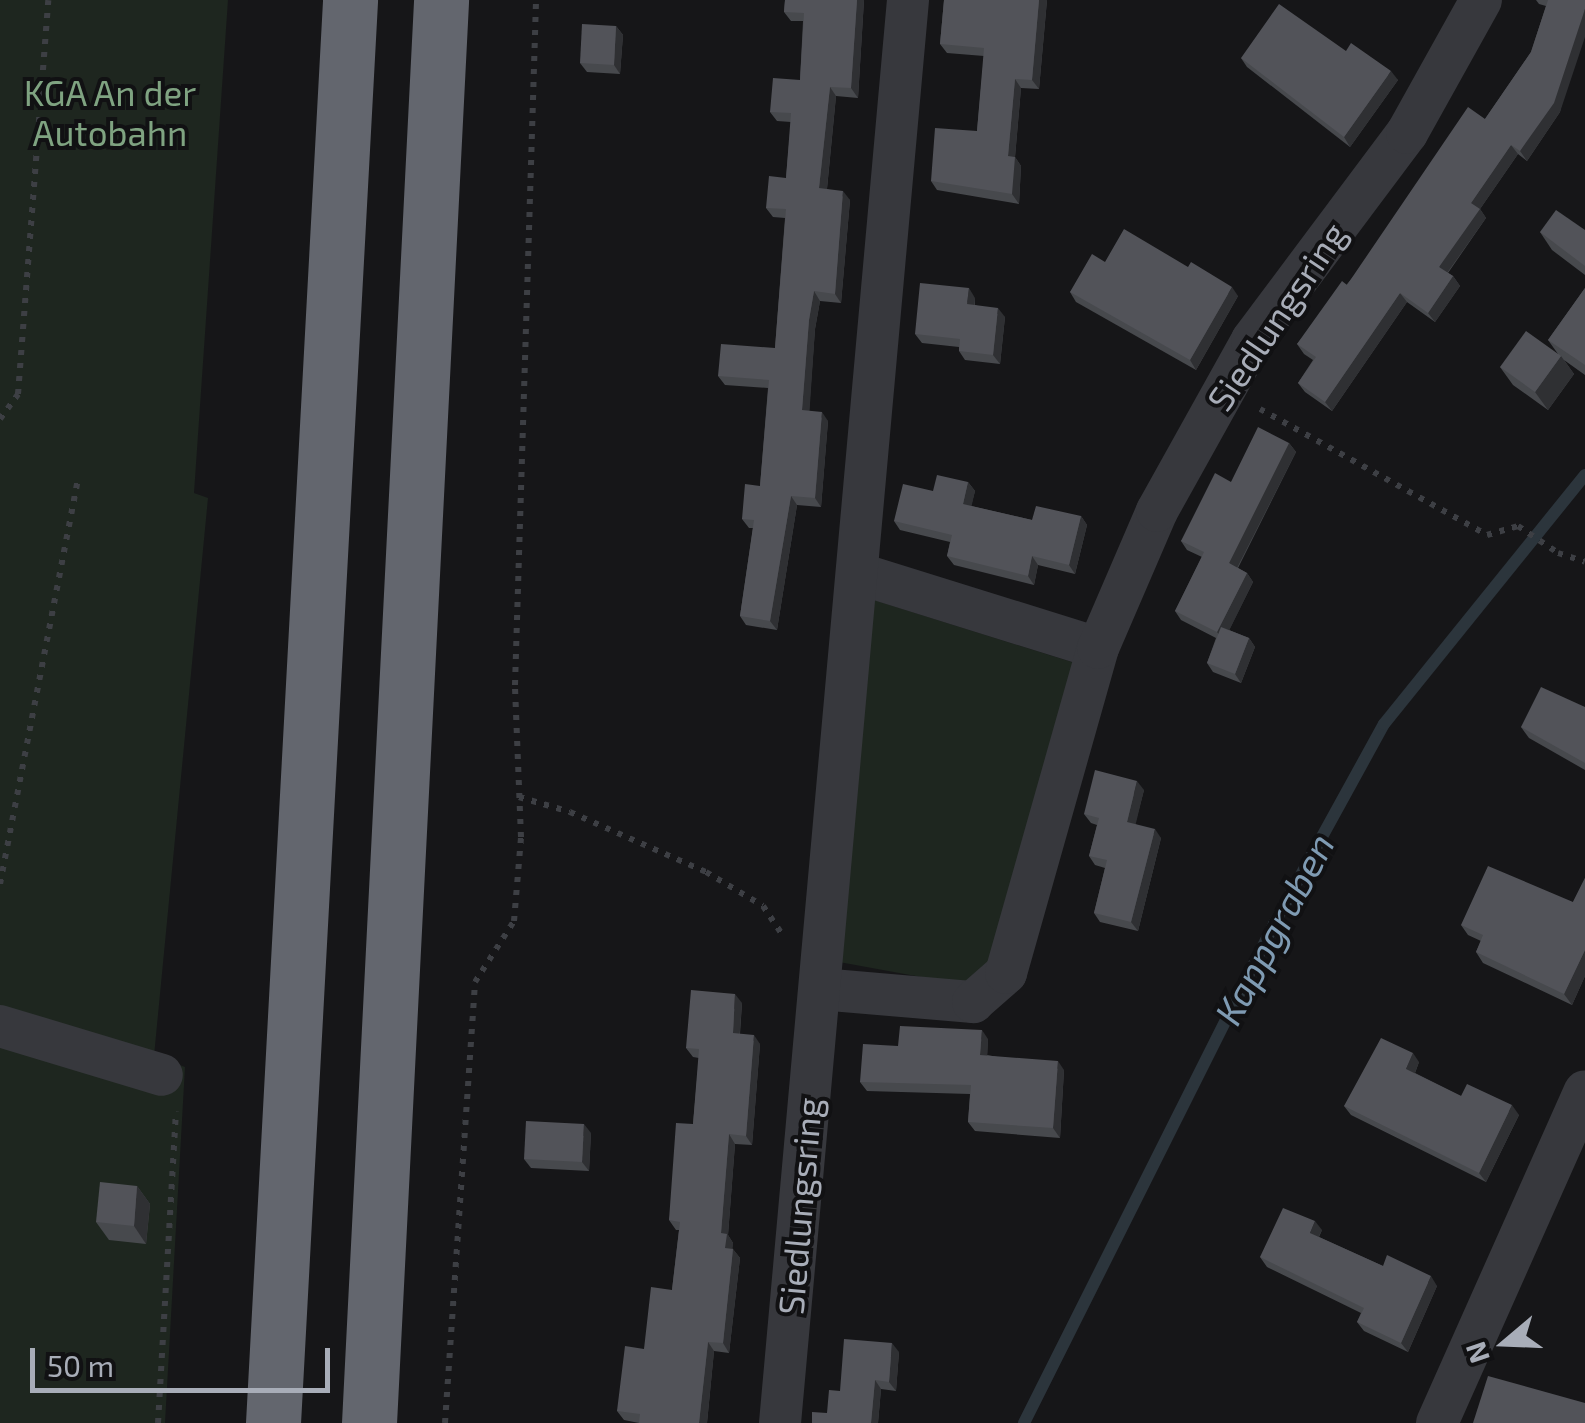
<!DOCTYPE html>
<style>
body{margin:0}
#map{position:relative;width:1585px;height:1423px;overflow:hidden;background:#161618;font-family:"Exo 2",sans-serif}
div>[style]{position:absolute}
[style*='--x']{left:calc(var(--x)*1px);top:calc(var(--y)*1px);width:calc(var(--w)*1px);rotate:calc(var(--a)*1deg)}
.green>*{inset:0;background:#1e261f}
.stream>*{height:12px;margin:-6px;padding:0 6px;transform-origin:6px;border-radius:6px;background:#2c353c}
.path>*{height:6px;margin-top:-3px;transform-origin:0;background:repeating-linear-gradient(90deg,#3d3f44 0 5px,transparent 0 13px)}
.minor>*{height:42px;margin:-21px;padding:0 21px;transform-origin:21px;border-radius:21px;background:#37383d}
.highway>*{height:55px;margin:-27.5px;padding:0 27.5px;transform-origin:27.5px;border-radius:27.5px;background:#63666e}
.wall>*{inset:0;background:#47494d}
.shaded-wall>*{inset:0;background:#2f3033}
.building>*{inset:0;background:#525359}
span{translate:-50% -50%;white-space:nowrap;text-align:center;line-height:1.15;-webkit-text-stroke:8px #111113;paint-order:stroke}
.park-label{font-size:35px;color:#7fa381}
.street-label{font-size:35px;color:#a8adb8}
.water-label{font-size:38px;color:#7f9bb3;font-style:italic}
.north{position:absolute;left:1455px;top:1293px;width:100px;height:100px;-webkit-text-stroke:8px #111113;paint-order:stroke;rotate:251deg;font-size:28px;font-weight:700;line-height:40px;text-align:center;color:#a8adb8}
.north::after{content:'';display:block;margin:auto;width:35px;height:45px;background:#a8adb8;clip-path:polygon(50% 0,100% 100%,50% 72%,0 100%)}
.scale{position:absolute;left:30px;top:1348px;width:300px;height:45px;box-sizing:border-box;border:5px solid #a8adb8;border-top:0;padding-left:12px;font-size:30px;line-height:35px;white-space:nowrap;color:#a8adb8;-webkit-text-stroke:8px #111113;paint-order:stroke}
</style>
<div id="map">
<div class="green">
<i style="clip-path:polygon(0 0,228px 0,194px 493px,208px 498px,154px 1056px,185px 1067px,165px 1423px,0 1423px)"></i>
<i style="clip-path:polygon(874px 600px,1075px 663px,997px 962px,965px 985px,839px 962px)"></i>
</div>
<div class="stream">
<i style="--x:1024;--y:1423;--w:558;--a:-63.39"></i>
<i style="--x:1274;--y:924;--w:228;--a:-61.2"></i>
<i style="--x:1384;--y:724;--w:320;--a:-51.1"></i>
</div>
<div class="path">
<i style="--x:1260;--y:409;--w:260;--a:29"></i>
<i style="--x:1487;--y:535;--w:32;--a:-16"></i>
<i style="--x:1518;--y:526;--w:48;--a:34"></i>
<i style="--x:1558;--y:553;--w:28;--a:18"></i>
<i style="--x:0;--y:419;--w:31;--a:-54"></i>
<i style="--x:18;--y:394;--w:395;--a:-85.6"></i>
<i style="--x:519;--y:797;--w:53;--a:16.4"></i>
<i style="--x:570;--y:812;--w:149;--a:23.8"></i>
<i style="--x:706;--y:872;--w:66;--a:30.8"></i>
<i style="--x:763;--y:906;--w:36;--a:56"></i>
<i style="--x:0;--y:884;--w:411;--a:-79.1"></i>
<i style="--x:158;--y:1423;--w:312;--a:-86.7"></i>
<i style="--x:445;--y:1423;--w:442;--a:-86.1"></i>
<i style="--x:475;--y:982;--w:72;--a:-57.4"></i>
<i style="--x:514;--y:921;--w:84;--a:-85.2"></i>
<i style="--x:521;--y:837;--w:152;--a:-92.3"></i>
<i style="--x:515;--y:685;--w:685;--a:-88.24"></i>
</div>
<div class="minor">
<i style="--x:857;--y:573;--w:252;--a:17.3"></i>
<i style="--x:820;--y:989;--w:154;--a:4.9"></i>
<i style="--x:973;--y:1002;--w:44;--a:-41.3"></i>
<i style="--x:1006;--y:973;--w:338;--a:-74.2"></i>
<i style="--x:1098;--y:648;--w:149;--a:-66.7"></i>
<i style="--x:1157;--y:511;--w:196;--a:-60.9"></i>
<i style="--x:1252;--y:340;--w:259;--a:-53.2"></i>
<i style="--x:1407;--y:133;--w:152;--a:-60.9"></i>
<i style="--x:0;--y:1026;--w:169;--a:16.8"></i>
<i style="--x:780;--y:1423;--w:1429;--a:-84.86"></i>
<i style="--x:1437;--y:1423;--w:363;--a:-66"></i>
</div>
<div class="highway">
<i style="--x:273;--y:1423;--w:1425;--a:-86.9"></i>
<i style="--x:369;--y:1423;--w:1425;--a:-87.1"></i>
</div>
<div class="wall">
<i style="clip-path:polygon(785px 0,864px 0,858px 98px,836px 96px,827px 189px,850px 200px,841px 303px,820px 301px,815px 329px,809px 411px,828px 421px,821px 507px,797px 505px,777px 630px,746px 625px,740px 616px,753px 528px,749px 528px,742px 519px,760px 486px,768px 388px,725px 385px,718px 376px,775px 348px,785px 218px,773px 217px,766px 208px,786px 178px,791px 122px,777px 121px,770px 112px,800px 80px,803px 21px,791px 21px,784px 12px)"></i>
<i style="clip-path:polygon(944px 0,1047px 0,1039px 89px,1021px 88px,1015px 157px,1021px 166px,1019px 204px,937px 190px,931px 181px,977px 131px,984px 56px,947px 53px,940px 44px)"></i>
<i style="clip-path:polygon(1536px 0,1585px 0,1560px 112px,1527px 161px,1518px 154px,1480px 209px,1486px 218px,1448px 273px,1453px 276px,1460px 286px,1435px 322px,1407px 302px,1332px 411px,1305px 392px,1298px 383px,1313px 360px,1304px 354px,1297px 344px,1485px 119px,1531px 52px,1546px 6px,1539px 4px)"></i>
<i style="clip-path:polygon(616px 26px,623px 35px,620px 74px,587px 72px,580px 63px)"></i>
<i style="clip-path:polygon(1346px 51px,1398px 80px,1350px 147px,1247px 67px,1241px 58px)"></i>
<i style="clip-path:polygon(1585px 230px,1585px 275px,1552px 250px,1540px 232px)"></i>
<i style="clip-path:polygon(1105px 262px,1238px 296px,1196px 370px,1076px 302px,1070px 292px)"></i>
<i style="clip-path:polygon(1585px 288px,1585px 375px,1564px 360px,1574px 374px,1548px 410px,1513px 385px,1500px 367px,1558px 354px,1548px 340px)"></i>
<i style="clip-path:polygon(975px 298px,975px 305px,1005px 317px,1000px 364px,965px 360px,959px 351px,959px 347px,922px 343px,915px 334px)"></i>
<i style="clip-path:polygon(1289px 443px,1296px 452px,1238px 568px,1247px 573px,1253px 582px,1229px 630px,1249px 638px,1255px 647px,1241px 683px,1213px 672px,1207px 663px,1216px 638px,1181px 620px,1175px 611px,1202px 557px,1187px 550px,1181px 541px,1231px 482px)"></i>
<i style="clip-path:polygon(968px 482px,975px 491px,971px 506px,1032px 520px,1081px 516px,1087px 525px,1075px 574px,1038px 565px,1034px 585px,954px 565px,947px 556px,950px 542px,900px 530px,894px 521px)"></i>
<i style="clip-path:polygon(1585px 707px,1585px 770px,1529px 738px,1521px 727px)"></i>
<i style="clip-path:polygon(1144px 790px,1135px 824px,1161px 838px,1138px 931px,1100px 922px,1094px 913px,1105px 868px,1095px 865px,1089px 856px,1097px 825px,1091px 823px,1084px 814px)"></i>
<i style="clip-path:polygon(1585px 878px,1585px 976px,1572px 1005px,1483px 963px,1476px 952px,1481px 941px,1468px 935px,1461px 925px,1573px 902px)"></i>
<i style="clip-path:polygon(742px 1003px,740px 1034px,760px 1044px,752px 1145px,735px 1144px,728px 1235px,733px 1243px,732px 1248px,740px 1258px,729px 1353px,714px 1351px,707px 1423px,639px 1423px,624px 1420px,617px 1411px,644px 1349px,672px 1290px,679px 1230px,676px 1230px,669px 1220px,693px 1124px,699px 1058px,693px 1057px,686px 1048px)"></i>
<i style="clip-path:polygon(988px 1039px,987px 1055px,1064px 1070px,1060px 1138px,975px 1131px,968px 1122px,970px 1094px,867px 1091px,860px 1082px,898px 1046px)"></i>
<i style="clip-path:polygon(1419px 1062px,1415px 1073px,1461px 1096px,1519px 1115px,1486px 1182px,1351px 1115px,1344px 1106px)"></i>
<i style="clip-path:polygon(591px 1133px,589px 1171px,531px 1168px,524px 1159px)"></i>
<i style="clip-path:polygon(137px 1186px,150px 1204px,146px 1244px,109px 1240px,96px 1222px)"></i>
<i style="clip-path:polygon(1322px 1230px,1319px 1237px,1383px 1266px,1437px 1286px,1408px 1352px,1364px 1331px,1357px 1322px,1361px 1313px,1267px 1267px,1260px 1257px)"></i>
<i style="clip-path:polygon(899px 1352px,896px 1391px,881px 1389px,878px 1423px,812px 1423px,827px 1413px,840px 1391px)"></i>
</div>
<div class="shaded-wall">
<i style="clip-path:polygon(857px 0,864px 0,858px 98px,851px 88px)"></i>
<i style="clip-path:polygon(1039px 0,1047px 0,1039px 89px,1032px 80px)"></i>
<i style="clip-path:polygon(1585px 9px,1585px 37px,1560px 112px,1527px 161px,1520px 151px)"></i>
<i style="clip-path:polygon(616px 26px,623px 35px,620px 74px,614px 65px)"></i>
<i style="clip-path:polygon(1391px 71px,1398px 80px,1350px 147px,1344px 137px)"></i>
<i style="clip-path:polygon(1015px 79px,1021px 88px,1015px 157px,1021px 166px,1019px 204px,1012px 194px,1008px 156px)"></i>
<i style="clip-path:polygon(830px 87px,836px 96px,826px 198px,819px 188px)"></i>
<i style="clip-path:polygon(1511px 145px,1518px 154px,1480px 209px,1486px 218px,1445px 276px,1439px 267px,1471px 203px)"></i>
<i style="clip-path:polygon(843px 191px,850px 200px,841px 303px,835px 294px)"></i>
<i style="clip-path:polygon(1453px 276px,1460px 286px,1435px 322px,1428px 313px)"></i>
<i style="clip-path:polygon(1232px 287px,1238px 296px,1196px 370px,1190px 360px)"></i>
<i style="clip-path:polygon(969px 288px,975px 298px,974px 314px,967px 304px)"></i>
<i style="clip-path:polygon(814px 291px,820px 301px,815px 329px,809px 419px,802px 410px,809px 320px)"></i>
<i style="clip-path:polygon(1400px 293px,1407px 302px,1332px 411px,1325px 402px)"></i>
<i style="clip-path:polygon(998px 308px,1005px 317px,1000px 364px,993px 355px)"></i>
<i style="clip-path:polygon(1561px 356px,1574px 374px,1548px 410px,1535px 392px)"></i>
<i style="clip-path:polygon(822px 412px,828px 421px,821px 507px,815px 498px)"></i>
<i style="clip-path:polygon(1289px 443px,1296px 452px,1235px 572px,1229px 563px)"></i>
<i style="clip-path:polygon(968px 482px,975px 491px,970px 513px,963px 504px)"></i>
<i style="clip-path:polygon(791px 496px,797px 505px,777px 630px,770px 621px)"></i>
<i style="clip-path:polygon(1081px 516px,1087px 525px,1075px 574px,1069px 565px)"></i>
<i style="clip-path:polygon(1032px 556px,1038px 565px,1034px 585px,1028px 576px)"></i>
<i style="clip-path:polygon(1247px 573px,1253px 582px,1224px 641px,1217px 632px)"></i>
<i style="clip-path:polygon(1249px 638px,1255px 647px,1241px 683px,1235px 674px)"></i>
<i style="clip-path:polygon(1137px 781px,1144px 790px,1134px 831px,1127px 822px)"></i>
<i style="clip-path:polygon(1155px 829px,1161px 838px,1138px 931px,1131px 922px)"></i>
<i style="clip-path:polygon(1585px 950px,1585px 976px,1572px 1005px,1564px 994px)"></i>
<i style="clip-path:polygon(735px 994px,742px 1003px,739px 1042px,733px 1033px)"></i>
<i style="clip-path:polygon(982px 1030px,988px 1039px,987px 1064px,980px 1055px)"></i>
<i style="clip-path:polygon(754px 1035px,760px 1044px,752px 1145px,746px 1136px)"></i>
<i style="clip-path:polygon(1413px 1053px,1419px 1062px,1413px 1078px,1406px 1069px)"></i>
<i style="clip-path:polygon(1058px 1061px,1064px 1070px,1060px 1138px,1053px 1128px)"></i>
<i style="clip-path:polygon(1512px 1105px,1519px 1115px,1486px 1182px,1479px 1173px)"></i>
<i style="clip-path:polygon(584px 1124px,591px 1133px,589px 1171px,582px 1162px)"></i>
<i style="clip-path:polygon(729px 1134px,735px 1144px,728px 1235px,733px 1243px,732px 1257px,725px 1248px,721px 1233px)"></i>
<i style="clip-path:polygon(137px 1186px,150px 1204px,146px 1244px,134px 1226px)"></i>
<i style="clip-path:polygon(1315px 1221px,1322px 1230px,1316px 1242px,1310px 1233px)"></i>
<i style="clip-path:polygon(733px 1249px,740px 1258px,729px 1353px,723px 1343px)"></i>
<i style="clip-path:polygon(1431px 1276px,1437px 1286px,1408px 1352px,1401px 1343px)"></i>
<i style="clip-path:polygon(708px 1342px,714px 1351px,707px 1423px,699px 1423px)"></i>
<i style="clip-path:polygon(892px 1343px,899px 1352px,896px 1391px,889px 1382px)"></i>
<i style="clip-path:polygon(875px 1380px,881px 1389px,878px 1423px,871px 1423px)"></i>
</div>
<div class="building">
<i style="clip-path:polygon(785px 0,857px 0,851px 88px,830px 87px,819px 188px,843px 191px,835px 294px,814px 291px,809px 320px,802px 410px,822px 412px,815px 498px,791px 496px,770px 621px,740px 616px,754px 520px,742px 519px,745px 484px,760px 486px,769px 380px,718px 376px,721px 344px,775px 348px,786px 209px,766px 208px,769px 176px,786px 178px,791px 113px,770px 112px,773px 78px,800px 80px,804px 13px,784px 12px)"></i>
<i style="clip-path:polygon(944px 0,1039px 0,1032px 80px,1015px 79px,1008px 156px,1015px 157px,1012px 194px,931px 181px,935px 128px,977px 131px,984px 48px,940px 44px)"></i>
<i style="clip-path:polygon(1548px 0,1585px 0,1585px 9px,1554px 103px,1520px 151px,1511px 145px,1471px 203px,1480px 209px,1439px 267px,1453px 276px,1428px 313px,1400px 293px,1325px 402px,1298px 383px,1316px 357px,1297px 344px,1342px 281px,1347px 285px,1468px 107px,1485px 119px,1531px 52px)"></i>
<i style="clip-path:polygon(1279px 4px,1346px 51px,1351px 43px,1391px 71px,1344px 137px,1241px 58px)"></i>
<i style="clip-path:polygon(582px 24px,616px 26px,614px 65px,580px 63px)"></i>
<i style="clip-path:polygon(1556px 210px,1585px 230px,1585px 266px,1540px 232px)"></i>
<i style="clip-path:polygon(1124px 229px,1188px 267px,1191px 262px,1232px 287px,1190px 360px,1070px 292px,1092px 254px,1105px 262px)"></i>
<i style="clip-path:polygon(920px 283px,969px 288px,967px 304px,998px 308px,993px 355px,959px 351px,960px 339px,915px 334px)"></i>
<i style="clip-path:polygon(1585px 288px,1585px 365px,1548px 340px)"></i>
<i style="clip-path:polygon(1526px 331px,1561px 356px,1535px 392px,1500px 367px)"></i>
<i style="clip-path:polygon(1258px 427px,1289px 443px,1229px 563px,1247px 573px,1217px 632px,1175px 611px,1204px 552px,1181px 541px,1215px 473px,1231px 482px)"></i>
<i style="clip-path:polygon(937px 475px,968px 482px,963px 504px,1032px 520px,1036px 506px,1081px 516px,1069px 565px,1032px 556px,1028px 576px,947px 556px,952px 535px,894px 521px,903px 484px,933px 491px)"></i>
<i style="clip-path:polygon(1221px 627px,1249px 638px,1235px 674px,1207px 663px)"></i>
<i style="clip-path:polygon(1541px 687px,1585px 707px,1585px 763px,1521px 727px)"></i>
<i style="clip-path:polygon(1095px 770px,1137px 781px,1127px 822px,1155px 829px,1131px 922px,1094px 913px,1107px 860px,1089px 856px,1099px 818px,1084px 814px)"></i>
<i style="clip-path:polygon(1488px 866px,1573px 902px,1585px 878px,1585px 950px,1564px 994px,1476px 952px,1483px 935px,1461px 925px)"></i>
<i style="clip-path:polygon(691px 990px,735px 994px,733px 1033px,754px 1035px,746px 1136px,729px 1134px,721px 1233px,727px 1234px,725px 1248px,733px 1249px,723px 1343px,708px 1342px,699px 1423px,639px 1423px,640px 1414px,617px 1411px,625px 1346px,644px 1349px,651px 1287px,672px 1290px,680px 1222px,669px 1220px,676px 1123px,693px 1124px,699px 1049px,686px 1048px)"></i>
<i style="clip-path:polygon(900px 1026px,982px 1030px,980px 1055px,1058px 1061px,1053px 1128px,968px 1122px,971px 1085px,860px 1082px,863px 1044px,898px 1046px)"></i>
<i style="clip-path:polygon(1381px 1038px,1413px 1053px,1406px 1069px,1461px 1096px,1467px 1084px,1512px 1105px,1479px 1173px,1344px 1106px)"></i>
<i style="clip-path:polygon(526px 1121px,584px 1124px,582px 1162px,524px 1159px)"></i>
<i style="clip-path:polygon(100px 1182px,137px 1186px,134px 1226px,96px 1222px)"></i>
<i style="clip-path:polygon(1283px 1208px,1315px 1221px,1310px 1233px,1383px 1266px,1387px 1255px,1431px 1276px,1401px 1343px,1357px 1322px,1364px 1308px,1260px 1257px)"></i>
<i style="clip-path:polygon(844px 1339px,892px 1343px,889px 1382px,875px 1380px,871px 1423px,812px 1423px,812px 1412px,827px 1413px,829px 1390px,840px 1391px)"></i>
<i style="clip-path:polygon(1488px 1376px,1585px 1403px,1585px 1423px,1473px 1423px)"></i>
</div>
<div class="park-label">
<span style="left:110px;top:112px">KGA An der<br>Autobahn</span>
</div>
<div class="street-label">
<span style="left:1276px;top:316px;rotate:-56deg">Siedlungsring</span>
<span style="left:799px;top:1206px;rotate:-85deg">Siedlungsring</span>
</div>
<div class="water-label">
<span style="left:1274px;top:929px;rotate:-62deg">Kappgraben</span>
</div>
<div class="north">N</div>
<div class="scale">50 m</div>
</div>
